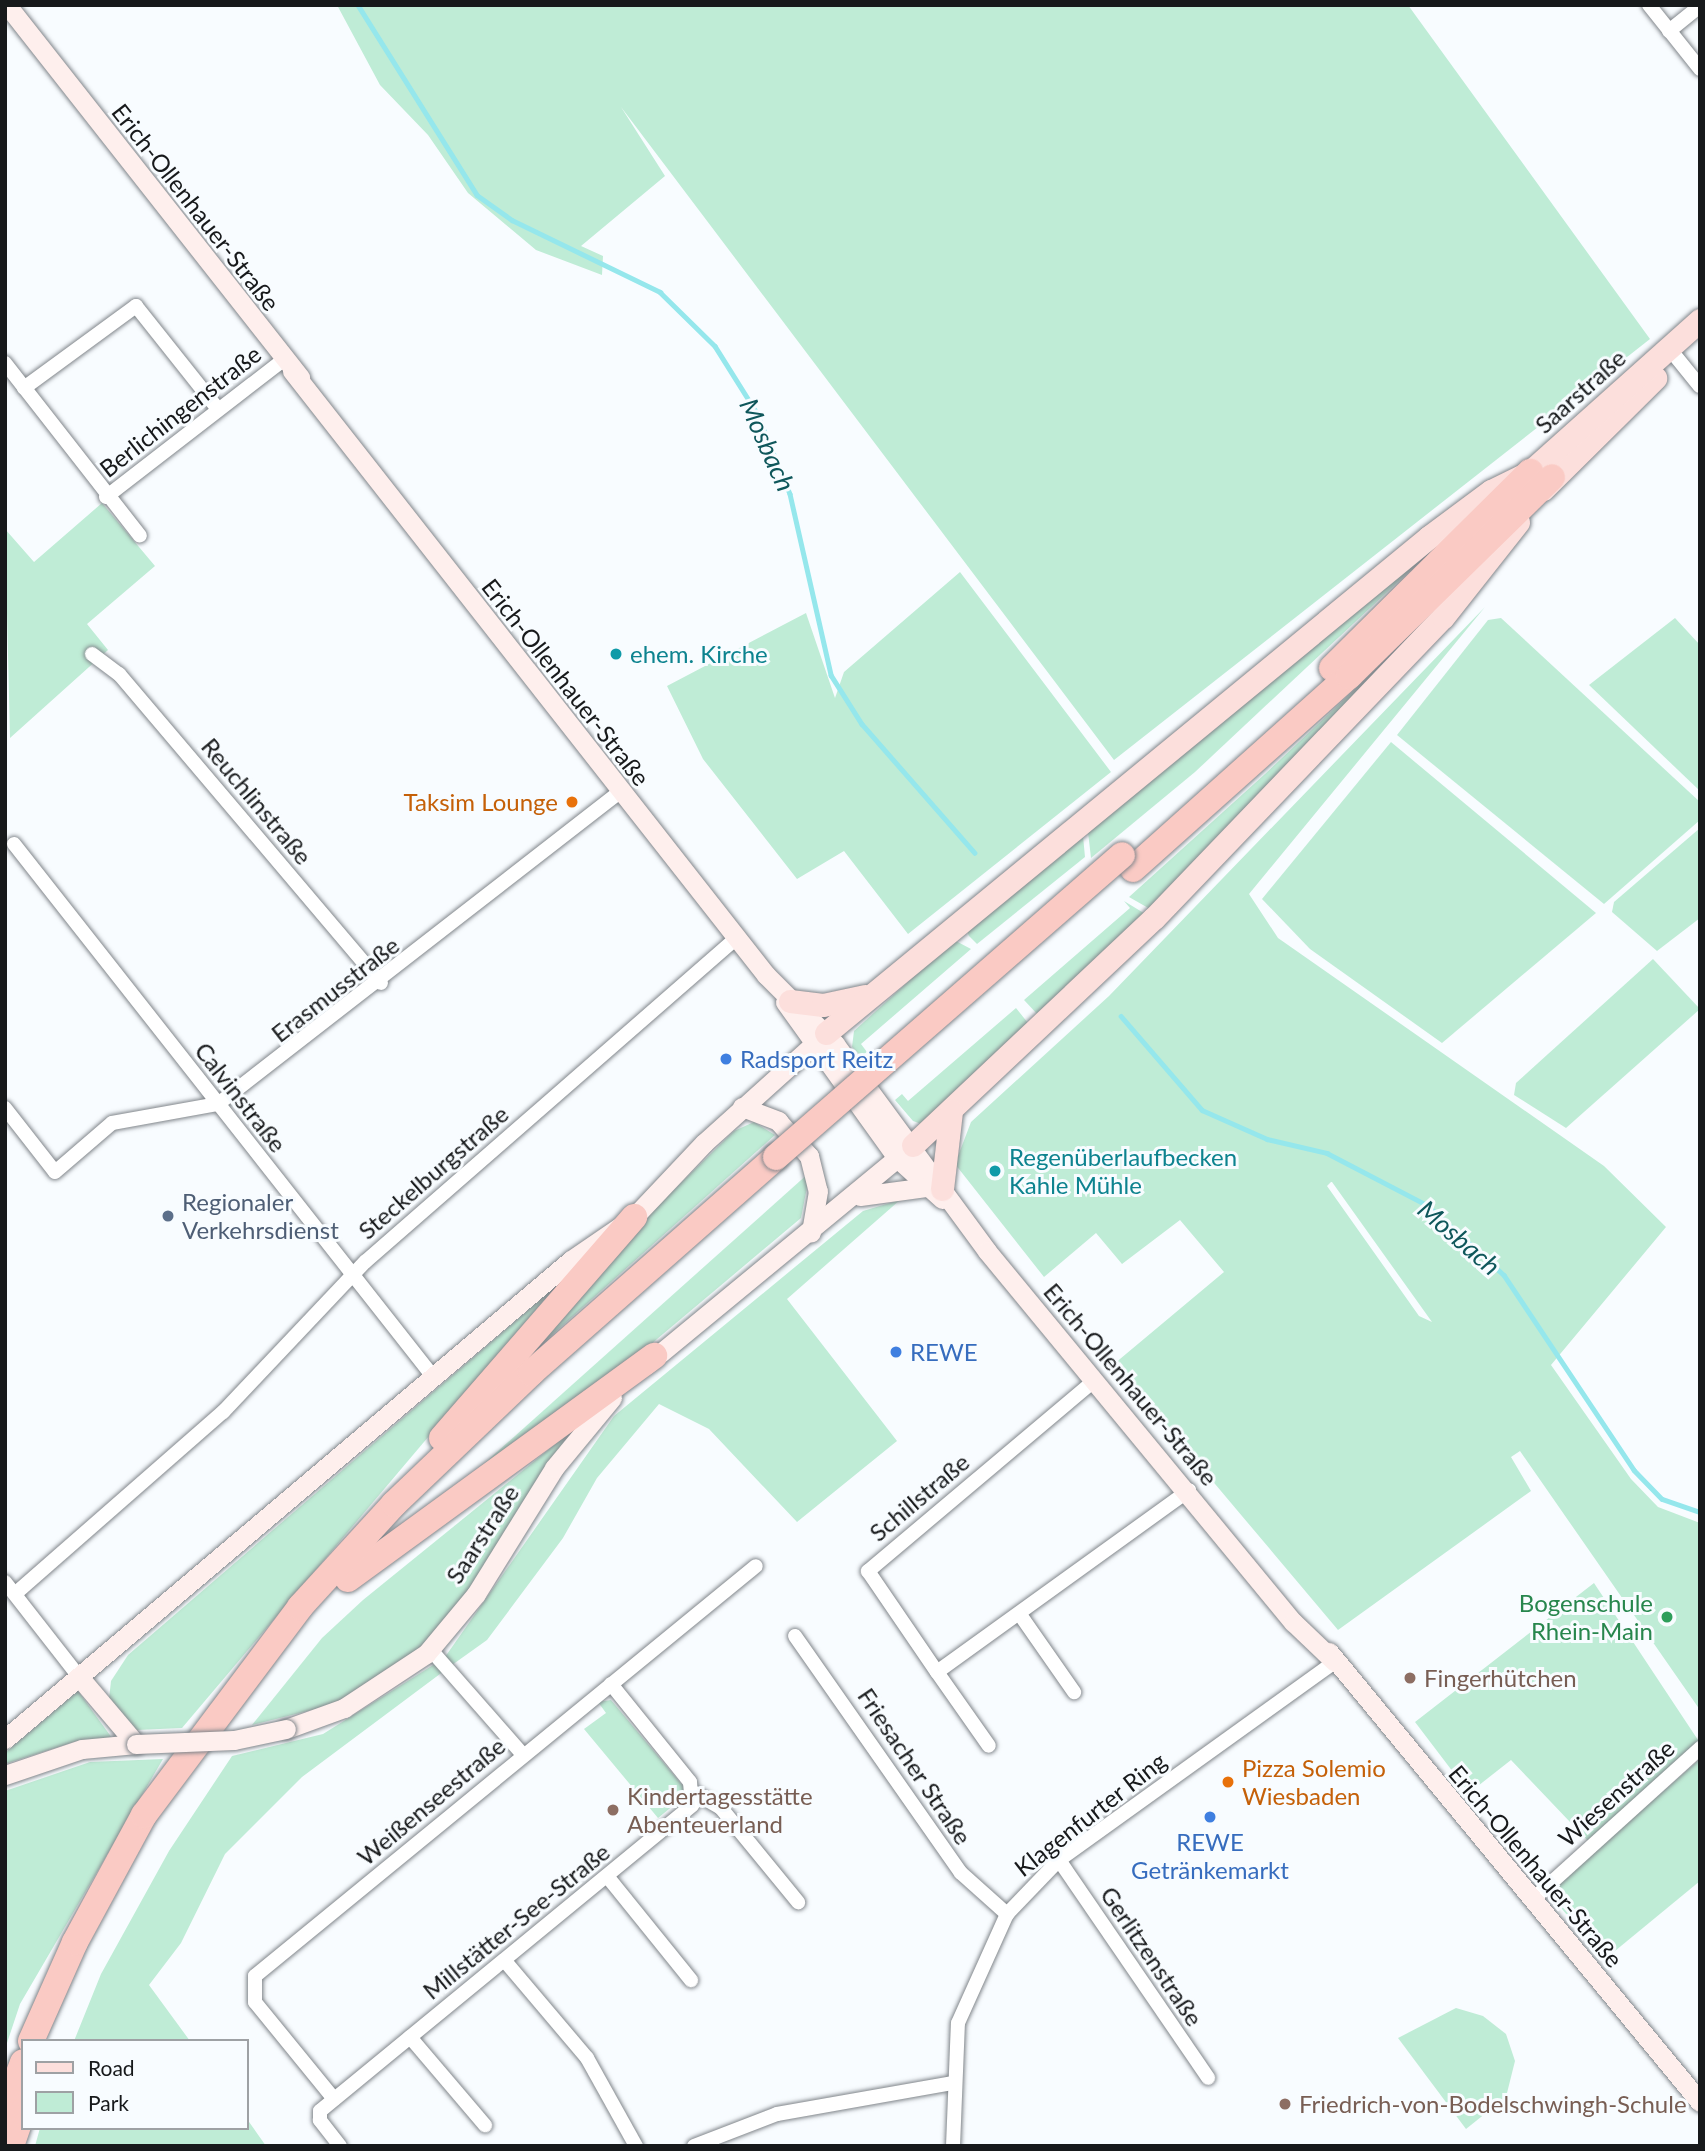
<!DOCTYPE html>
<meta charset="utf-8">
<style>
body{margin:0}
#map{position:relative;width:1705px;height:2151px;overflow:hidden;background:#f8fcff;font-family:Lato,sans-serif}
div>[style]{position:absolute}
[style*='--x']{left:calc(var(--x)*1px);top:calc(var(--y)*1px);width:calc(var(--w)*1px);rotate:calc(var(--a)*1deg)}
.green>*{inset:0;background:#bfecd6}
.stream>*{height:4.5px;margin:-2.25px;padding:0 2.25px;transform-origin:2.25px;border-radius:2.25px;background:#95e7ec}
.roads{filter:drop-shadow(0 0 2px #81868b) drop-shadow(0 0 2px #81868b)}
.street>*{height:14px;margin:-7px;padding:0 7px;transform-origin:7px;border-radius:7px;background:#fff}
.secondary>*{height:19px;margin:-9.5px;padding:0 9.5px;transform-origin:9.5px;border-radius:9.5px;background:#feefed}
.primary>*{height:23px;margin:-11.5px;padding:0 11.5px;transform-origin:11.5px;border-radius:11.5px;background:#fcdfdc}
.highway>*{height:26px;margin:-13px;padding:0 13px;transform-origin:13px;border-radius:13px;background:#facac4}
.bridges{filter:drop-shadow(0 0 2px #81868b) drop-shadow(0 0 2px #81868b)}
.secondary-bridge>*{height:19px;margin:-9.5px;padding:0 9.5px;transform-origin:9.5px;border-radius:9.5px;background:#feefed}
.highway-bridge>*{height:26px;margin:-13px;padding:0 13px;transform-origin:13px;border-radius:13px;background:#facac4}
.dots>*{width:19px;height:19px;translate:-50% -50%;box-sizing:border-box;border:4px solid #f8fcff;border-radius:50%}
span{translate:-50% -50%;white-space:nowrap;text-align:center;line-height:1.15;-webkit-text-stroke:6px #f8fcff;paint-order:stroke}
.street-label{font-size:24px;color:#17191b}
.culture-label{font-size:24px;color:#0d838f}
.left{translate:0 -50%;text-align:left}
.food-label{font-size:24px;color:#c56008}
.right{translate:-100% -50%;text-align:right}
.shop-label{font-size:24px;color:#366cbe}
.service-label{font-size:24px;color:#4e5e75}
.leisure-label{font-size:24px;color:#27864d}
.education-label{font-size:24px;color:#785e54}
.water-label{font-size:26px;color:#0f575b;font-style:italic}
.frame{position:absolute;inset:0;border:7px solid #17191b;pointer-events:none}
.legend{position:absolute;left:21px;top:2039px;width:228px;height:91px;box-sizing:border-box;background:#f8fcff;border:2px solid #9ea1a4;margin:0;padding:9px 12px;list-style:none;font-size:21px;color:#17191b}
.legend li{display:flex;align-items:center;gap:14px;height:35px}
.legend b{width:35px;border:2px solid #9ea1a4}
</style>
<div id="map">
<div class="green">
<i style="clip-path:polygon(337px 5px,1408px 5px,1650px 339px,1114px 760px,621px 107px,665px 176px,581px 246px,603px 256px,602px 275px,536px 250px,468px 193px,428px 135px,380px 85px)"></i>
<i style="clip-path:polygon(102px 503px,155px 566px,87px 624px,108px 650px,10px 738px,5px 529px,34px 562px)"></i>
<i style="clip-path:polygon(1449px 534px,1195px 772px,1091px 858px,1088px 832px)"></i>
<i style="clip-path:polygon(960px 572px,1111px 772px,908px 934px,844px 851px,797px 879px,703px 759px,667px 686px,806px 613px,835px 698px,844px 672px)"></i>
<i style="clip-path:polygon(evenodd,1485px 607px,1249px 894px,1278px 938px,1604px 1166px,1666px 1227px,1551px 1365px,1631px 1479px,1658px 1507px,1700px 1523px,1700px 1710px,1520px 1451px,1511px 1457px,1531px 1491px,1338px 1630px,1114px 1364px,1224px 1272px,1180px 1220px,1122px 1264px,1096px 1233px,1044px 1277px,955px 1164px,971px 1122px,1109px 996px,1485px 607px,1331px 1182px,1332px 1182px,1432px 1322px,1419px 1316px,1327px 1186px,1331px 1182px)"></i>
<i style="clip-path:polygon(1501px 618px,1700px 802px,1700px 820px,1604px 904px,1397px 735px,1488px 620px)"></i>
<i style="clip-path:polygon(1675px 618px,1700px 645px,1700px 791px,1589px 685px)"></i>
<i style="clip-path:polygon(1419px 629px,1150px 909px,1129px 897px,1265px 774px)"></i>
<i style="clip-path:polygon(1391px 742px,1596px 913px,1442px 1043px,1310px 949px,1262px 899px)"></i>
<i style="clip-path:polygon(1700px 828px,1700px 918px,1657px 951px,1612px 912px,1614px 902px)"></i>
<i style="clip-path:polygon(1083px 836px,1085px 857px,977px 944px,969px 936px,966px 929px)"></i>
<i style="clip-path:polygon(1124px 901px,1147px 915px,1039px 1016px,1024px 1000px,1130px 908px)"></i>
<i style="clip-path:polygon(954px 940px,971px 949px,861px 1044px,867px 1052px,861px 1056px,852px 1047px,854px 1031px)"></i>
<i style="clip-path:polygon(1653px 959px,1700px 1009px,1566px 1128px,1514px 1095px,1516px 1083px)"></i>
<i style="clip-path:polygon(1016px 1008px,1028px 1023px,924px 1125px,913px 1121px,895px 1100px,902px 1094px,908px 1101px)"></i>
<i style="clip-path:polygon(754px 1122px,775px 1135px,514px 1369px,640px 1223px,734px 1131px)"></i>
<i style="clip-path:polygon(810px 1172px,801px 1218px,619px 1371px,478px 1469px)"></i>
<i style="clip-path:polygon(900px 1200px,787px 1299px,897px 1441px,797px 1522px,709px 1429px,659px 1404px,597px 1478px,563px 1538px,487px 1640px,452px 1665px,445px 1657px,614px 1416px,863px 1211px)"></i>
<i style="clip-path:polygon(556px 1286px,182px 1728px,137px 1730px,119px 1720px,109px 1699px,111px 1681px,128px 1655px)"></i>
<i style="clip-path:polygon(569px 1433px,491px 1561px,437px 1632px,401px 1666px,340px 1703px,252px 1725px,322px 1638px,363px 1600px)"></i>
<i style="clip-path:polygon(1594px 1583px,1700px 1743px,1590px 1843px,1511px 1760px,1469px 1793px,1415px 1722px)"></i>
<i style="clip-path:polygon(438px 1662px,444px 1671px,302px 1777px,225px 1854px,181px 1943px,149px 1985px,190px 2041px,74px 2041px,101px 1974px,169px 1851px,232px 1756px,323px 1734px)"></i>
<i style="clip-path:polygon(78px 1691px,112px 1738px,77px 1741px,5px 1764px,5px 1753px)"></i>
<i style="clip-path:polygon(611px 1700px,684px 1787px,684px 1805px,680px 1800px,658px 1818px,584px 1729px,606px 1713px,598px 1702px)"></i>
<i style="clip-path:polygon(163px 1759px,20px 2004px,5px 2049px,5px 1791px,90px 1762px)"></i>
<i style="clip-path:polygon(1700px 1759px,1700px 1881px,1604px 1960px,1548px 1892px)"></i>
<i style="clip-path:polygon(1456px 2008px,1483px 2016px,1506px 2034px,1515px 2061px,1506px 2097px,1466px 2129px,1398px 2038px)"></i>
<i style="clip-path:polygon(247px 2119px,266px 2146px,35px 2146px,40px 2128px,247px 2128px)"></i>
</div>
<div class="stream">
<i style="--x:358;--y:5;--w:224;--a:57.9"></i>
<i style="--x:477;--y:195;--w:43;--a:35.5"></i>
<i style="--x:512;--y:220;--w:165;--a:25.9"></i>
<i style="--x:660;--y:292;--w:77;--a:44.5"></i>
<i style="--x:715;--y:346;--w:79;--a:57.9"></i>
<i style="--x:757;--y:413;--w:87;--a:67.8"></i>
<i style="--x:790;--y:494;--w:186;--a:77.2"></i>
<i style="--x:831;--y:675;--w:58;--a:57.7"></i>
<i style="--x:862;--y:724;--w:171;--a:48.8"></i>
<i style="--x:1121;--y:1016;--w:124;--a:49.2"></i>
<i style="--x:1202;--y:1110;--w:71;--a:24"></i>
<i style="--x:1267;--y:1139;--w:62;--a:13.1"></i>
<i style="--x:1327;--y:1153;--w:113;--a:27.5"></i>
<i style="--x:1427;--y:1205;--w:104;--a:42.3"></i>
<i style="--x:1504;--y:1275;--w:234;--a:56.3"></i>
<i style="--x:1634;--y:1470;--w:40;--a:46"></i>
<i style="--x:1662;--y:1499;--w:40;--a:18.9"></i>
</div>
<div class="roads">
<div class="street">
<i style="--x:1649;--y:5;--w:82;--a:51.4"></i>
<i style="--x:1669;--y:31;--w:40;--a:-39"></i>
<i style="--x:1677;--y:358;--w:36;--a:51"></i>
<i style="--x:5;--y:363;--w:219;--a:52"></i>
<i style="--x:24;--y:388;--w:139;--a:-36.2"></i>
<i style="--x:136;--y:306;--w:132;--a:51.5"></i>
<i style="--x:106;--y:497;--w:224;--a:-37.7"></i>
<i style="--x:92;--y:654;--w:34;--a:37"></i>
<i style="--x:119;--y:674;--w:405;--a:49.7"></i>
<i style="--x:14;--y:844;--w:679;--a:51.81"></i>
<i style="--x:5;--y:1108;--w:81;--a:52"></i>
<i style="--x:55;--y:1172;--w:75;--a:-40.7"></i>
<i style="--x:112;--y:1123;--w:108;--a:-10.2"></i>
<i style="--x:218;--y:1104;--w:510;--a:-37.84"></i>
<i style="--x:1095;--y:1380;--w:297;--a:139.9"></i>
<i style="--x:868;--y:1571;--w:122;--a:55.7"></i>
<i style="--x:937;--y:1672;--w:311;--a:-35.8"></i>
<i style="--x:5;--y:1582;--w:122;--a:52"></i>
<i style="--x:16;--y:1593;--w:275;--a:-41.2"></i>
<i style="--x:223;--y:1412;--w:207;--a:-46.6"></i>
<i style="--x:365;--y:1262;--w:494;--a:-41.1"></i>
<i style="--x:1021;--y:1616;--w:93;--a:55.1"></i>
<i style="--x:795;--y:1636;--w:289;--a:55"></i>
<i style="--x:961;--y:1873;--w:62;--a:41.7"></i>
<i style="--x:430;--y:1649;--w:141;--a:48.7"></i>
<i style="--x:937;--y:1672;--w:90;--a:54.9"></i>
<i style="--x:695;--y:1793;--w:30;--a:30"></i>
<i style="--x:721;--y:1808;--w:122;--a:50.7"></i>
<i style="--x:1059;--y:1860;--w:264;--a:55.6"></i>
<i style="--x:607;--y:1876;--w:134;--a:51.1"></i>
<i style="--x:1532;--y:1900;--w:227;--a:-42.1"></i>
<i style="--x:505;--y:1961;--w:127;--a:49.8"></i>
<i style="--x:587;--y:2058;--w:101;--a:60.9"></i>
<i style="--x:410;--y:2037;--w:116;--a:49.6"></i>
<i style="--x:334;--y:2099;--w:125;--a:-129.2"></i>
<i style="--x:255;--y:2002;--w:26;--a:-90"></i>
<i style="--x:255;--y:1976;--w:647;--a:-39.3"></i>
<i style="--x:340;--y:2146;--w:33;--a:-128"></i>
<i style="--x:320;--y:2120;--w:9;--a:-90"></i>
<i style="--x:320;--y:2111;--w:482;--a:-39.4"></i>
<i style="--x:692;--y:1805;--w:23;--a:-95"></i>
<i style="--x:690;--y:1782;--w:126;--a:-128.9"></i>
<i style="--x:694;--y:2146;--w:89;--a:-21.1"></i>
<i style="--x:777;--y:2114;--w:179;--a:-10"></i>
<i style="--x:953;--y:2146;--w:123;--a:-87.7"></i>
<i style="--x:958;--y:2023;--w:120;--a:-65.8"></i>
<i style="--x:1007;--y:1914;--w:75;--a:-46.1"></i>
<i style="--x:1059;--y:1860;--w:340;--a:-35.7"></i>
</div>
<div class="secondary">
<i style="--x:7;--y:5;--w:474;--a:51.8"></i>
<i style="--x:292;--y:371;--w:768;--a:51.88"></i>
<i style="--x:766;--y:975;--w:98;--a:45"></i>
<i style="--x:835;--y:1044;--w:257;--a:53.7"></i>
<i style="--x:987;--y:1251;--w:481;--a:50.5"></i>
<i style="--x:1293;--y:1622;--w:58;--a:43.6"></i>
<i style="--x:785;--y:1002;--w:192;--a:54.3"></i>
<i style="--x:897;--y:1158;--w:61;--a:42.3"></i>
<i style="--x:742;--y:1107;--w:39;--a:21"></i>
<i style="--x:778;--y:1121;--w:47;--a:48.5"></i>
<i style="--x:809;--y:1156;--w:36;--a:76"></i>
<i style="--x:818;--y:1191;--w:42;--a:99.7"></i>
<i style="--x:860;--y:1196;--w:68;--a:-7.7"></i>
<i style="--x:646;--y:1365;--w:346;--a:-39.5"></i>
<i style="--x:1329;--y:1652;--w:583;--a:50.5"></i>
<i style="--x:80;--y:1678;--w:87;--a:49.7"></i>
<i style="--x:286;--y:1729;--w:62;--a:-19.9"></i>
<i style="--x:344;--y:1708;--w:98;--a:-33.4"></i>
<i style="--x:426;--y:1654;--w:78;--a:-50.2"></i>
<i style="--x:476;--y:1594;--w:148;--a:-58.2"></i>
<i style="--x:554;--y:1468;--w:91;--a:-50.4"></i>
<i style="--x:5;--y:1739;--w:741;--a:-40.24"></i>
<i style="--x:571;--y:1260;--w:76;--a:-34.3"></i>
<i style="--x:634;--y:1217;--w:102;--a:-46.6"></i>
<i style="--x:704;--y:1143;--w:164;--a:-42"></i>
<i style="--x:5;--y:1775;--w:81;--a:-18.7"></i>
<i style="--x:82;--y:1749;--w:54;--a:-5.3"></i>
</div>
<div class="primary">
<i style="--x:1543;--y:489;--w:158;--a:-44.7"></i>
<i style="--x:790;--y:1001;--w:33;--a:7"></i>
<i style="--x:823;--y:1005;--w:43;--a:-12.1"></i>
<i style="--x:826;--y:1033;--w:781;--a:-39.44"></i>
<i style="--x:1429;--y:537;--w:77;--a:-36.6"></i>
<i style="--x:1491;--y:491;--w:43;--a:-26"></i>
<i style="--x:1530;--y:472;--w:228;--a:-41.8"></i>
<i style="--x:913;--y:1145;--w:331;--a:-43.3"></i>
<i style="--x:1154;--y:918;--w:417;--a:-46.2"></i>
<i style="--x:1443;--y:617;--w:121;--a:-51.7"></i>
<i style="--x:942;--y:1189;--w:79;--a:-83.4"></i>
</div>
<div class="highway">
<i style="--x:1332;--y:668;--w:279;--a:-44.7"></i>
<i style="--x:1133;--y:869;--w:290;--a:-41.8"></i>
<i style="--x:1349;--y:676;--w:284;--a:-44.4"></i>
<i style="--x:442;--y:1438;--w:293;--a:-49"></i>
<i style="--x:348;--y:1579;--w:379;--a:-36.1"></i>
<i style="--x:31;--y:2041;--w:108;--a:-66"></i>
<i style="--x:75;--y:1942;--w:145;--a:-61.5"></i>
<i style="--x:144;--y:1815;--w:260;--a:-53.1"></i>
<i style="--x:300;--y:1607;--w:139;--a:-47.6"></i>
<i style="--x:394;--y:1504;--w:190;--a:-43.7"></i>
<i style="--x:531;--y:1373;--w:327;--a:-41.4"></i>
<i style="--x:5;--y:2110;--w:51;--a:-69.4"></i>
<i style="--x:11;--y:2146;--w:37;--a:-71"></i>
</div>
</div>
<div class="bridges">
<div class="secondary-bridge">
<i style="--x:136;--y:1744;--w:98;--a:-2.3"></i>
<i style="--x:234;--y:1740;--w:53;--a:-11.9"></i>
</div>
<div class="highway-bridge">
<i style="--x:776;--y:1157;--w:459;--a:-41.1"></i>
</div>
</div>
<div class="dots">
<i style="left:616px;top:654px;background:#0f9aa8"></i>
<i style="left:572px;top:802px;background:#e8710a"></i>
<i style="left:726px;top:1059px;background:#3f7fe0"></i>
<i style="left:995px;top:1171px;background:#0f9aa8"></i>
<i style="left:168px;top:1216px;background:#5c6f8a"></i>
<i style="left:896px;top:1352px;background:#3f7fe0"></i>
<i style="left:1667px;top:1617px;background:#2e9e5b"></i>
<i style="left:1410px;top:1678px;background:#8d6e63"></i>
<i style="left:1228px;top:1782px;background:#e8710a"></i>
<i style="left:613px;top:1810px;background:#8d6e63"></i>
<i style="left:1210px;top:1817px;background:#3f7fe0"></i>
<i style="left:1285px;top:2104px;background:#8d6e63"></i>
</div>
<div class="street-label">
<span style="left:196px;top:207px;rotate:52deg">Erich-Ollenhauer-Straße</span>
<span style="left:1580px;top:391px;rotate:-42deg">Saarstraße</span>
<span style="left:180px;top:411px;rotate:-38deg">Berlichingenstraße</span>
<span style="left:566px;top:682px;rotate:52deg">Erich-Ollenhauer-Straße</span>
<span style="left:257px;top:801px;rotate:50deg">Reuchlinstraße</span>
<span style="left:335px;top:989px;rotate:-38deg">Erasmusstraße</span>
<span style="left:241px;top:1097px;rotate:52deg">Calvinstraße</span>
<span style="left:433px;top:1172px;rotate:-41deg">Steckelburgstraße</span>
<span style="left:1131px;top:1384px;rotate:50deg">Erich-Ollenhauer-Straße</span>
<span style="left:919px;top:1497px;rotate:-40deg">Schillstraße</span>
<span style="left:482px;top:1534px;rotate:-57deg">Saarstraße</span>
<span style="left:915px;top:1766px;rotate:56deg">Friesacher Straße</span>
<span style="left:1616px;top:1793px;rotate:-42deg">Wiesenstraße</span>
<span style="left:431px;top:1801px;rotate:-40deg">Weißenseestraße</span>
<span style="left:1090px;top:1814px;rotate:-38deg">Klagenfurter Ring</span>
<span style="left:1536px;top:1866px;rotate:50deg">Erich-Ollenhauer-Straße</span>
<span style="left:516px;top:1921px;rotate:-39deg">Millstätter-See-Straße</span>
<span style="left:1152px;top:1956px;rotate:56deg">Gerlitzenstraße</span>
</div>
<div class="culture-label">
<span class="left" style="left:630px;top:654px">ehem. Kirche</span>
<span class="left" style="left:1009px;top:1171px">Regenüberlaufbecken<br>Kahle Mühle</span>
</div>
<div class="food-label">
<span class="right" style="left:558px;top:802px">Taksim Lounge</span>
<span class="left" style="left:1242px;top:1782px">Pizza Solemio<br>Wiesbaden</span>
</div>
<div class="shop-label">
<span class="left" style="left:740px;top:1059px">Radsport Reitz</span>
<span class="left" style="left:910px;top:1352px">REWE</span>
<span style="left:1210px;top:1856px">REWE<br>Getränkemarkt</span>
</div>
<div class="service-label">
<span class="left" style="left:182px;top:1216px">Regionaler<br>Verkehrsdienst</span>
</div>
<div class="leisure-label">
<span class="right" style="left:1653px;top:1617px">Bogenschule<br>Rhein-Main</span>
</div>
<div class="education-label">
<span class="left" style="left:1424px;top:1678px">Fingerhütchen</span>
<span class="left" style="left:627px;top:1810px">Kindertagesstätte<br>Abenteuerland</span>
<span class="left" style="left:1299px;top:2104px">Friedrich-von-Bodelschwingh-Schule</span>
</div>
<div class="water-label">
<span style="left:767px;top:445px;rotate:66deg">Mosbach</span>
<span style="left:1459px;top:1238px;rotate:41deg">Mosbach</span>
</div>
<div class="frame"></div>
<ul class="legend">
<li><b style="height:9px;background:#fcdfdc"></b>Road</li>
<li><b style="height:19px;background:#bfecd6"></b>Park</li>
</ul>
</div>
